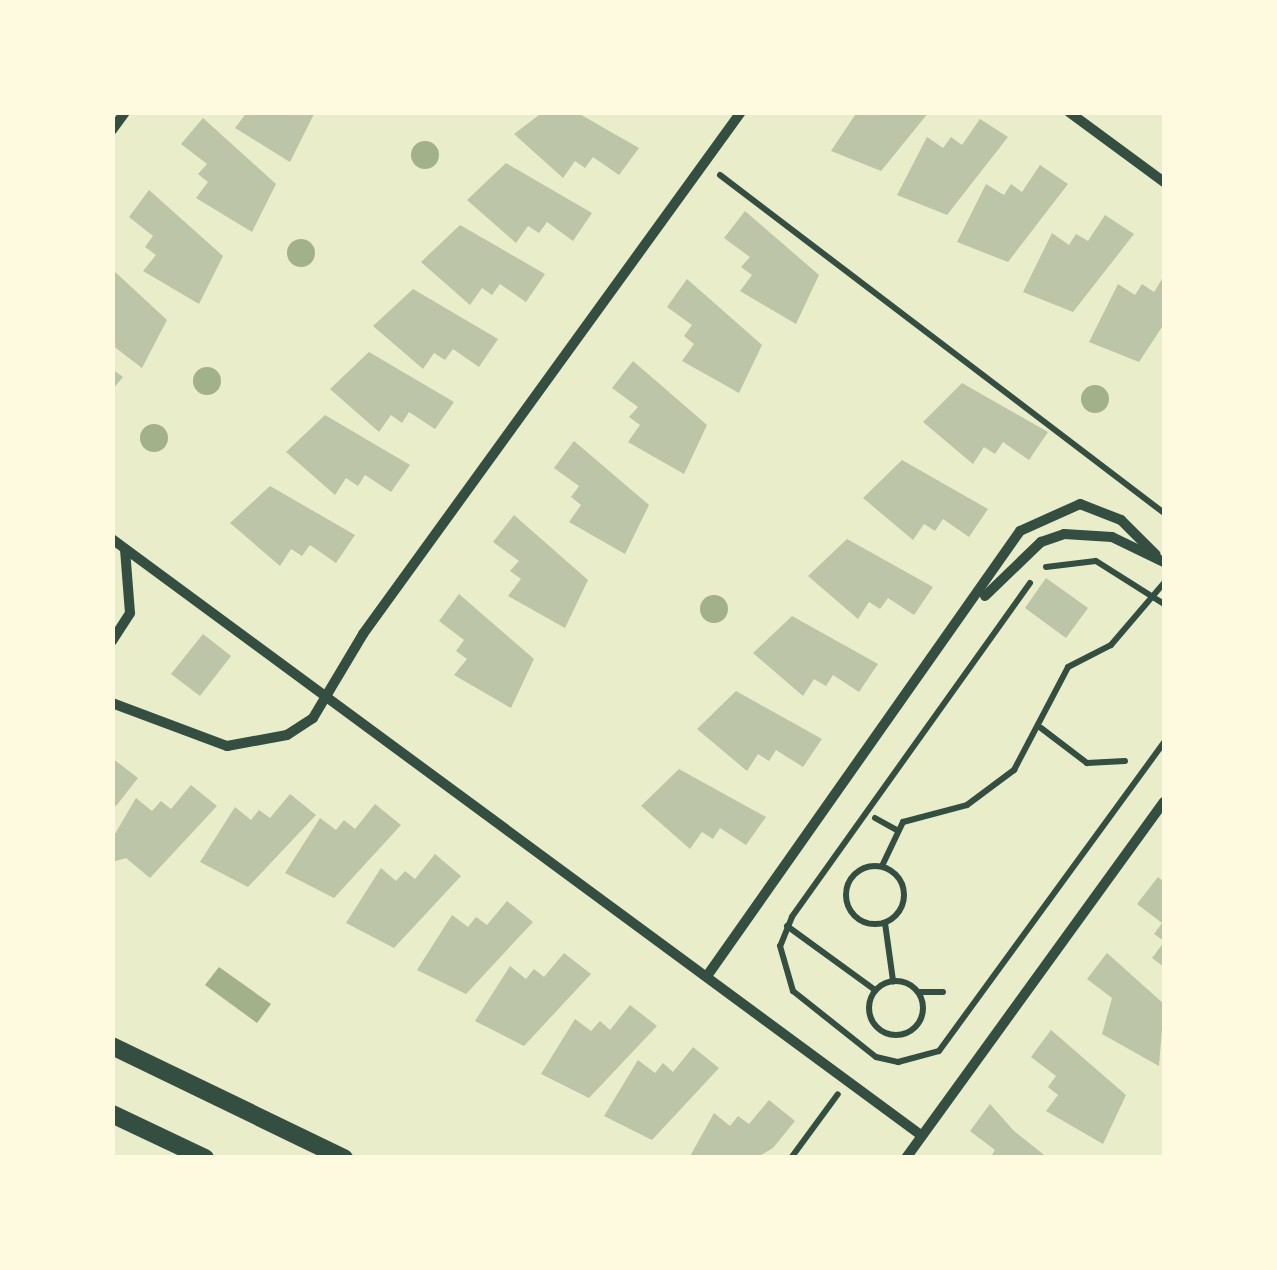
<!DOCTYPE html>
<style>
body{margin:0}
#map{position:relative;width:1277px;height:1270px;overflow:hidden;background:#e9edc9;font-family:"IBM Plex Sans",sans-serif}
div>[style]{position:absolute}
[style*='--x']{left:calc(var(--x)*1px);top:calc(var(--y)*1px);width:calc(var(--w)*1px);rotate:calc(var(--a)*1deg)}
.water>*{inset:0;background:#a3b18a}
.round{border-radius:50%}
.building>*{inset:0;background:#bcc5a7}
.path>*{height:6px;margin:-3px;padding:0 3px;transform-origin:3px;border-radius:3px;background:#344e41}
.path>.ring{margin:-3px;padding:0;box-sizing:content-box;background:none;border:6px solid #344e41;border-radius:50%}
.minor>*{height:10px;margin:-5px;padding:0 5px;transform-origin:5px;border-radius:5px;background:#344e41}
.tertiary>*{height:18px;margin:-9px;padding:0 9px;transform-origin:9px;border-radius:9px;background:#344e41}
span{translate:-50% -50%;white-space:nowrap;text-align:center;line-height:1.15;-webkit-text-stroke:10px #fefae0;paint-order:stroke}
.frame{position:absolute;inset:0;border:115px solid #fefae0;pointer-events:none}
</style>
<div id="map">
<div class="water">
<i class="round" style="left:411px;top:141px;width:28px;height:28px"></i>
<i class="round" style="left:287px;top:239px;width:28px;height:28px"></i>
<i class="round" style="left:193px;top:367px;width:28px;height:28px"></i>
<i class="round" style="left:1081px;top:385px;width:28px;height:28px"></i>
<i class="round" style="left:140px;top:424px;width:28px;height:28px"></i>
<i class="round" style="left:700px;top:595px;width:28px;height:28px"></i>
<i style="clip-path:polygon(219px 967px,271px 1004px,257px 1023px,205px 985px)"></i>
</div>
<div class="building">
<i style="clip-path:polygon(247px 112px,315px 112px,290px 162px,235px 128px)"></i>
<i style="clip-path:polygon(543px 112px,576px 112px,639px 148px,619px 175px,593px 157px,585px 168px,575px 161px,563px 178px,514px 134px)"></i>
<i style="clip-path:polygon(857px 112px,929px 112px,881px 171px,831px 151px)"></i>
<i style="clip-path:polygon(203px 118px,276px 184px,252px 232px,196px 198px,208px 182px,198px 174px,207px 164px,181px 144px)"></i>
<i style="clip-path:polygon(980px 119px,1008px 137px,947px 215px,897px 195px,927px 137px,943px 148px,951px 137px,962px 145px)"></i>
<i style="clip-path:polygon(506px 163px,592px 213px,573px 241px,547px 222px,539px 233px,528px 226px,516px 243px,467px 200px)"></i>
<i style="clip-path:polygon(1040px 165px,1068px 184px,1008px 262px,957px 242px,986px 184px,1004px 195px,1011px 184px,1022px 192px)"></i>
<i style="clip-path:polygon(149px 190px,223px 256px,199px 304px,143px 271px,156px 255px,145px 247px,153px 236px,129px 217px)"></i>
<i style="clip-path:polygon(745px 211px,819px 275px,796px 324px,740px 291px,752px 275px,741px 267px,750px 257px,724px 238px)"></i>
<i style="clip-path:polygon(1105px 215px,1134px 234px,1073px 312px,1023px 292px,1052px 233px,1069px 245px,1076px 234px,1088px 241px)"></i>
<i style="clip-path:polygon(460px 225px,545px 274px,526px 302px,500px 284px,492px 295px,482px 288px,470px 305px,421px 262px)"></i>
<i style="clip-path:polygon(112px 269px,167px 320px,142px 368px,112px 345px)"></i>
<i style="clip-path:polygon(1164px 276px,1164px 324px,1139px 362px,1089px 342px,1118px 284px,1135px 295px,1142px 284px,1154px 292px)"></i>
<i style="clip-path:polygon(687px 279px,762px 345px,739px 393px,682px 361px,694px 344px,684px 336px,692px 325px,667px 307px)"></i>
<i style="clip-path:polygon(413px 289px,498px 339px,479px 367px,453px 349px,445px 360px,434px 353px,423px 369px,373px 326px)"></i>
<i style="clip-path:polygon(369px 352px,454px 402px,435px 429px,409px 412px,402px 423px,391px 415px,379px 432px,330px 389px)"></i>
<i style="clip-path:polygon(633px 361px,707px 425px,684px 474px,628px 442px,640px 425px,629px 417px,638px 407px,612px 388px)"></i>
<i style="clip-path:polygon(112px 369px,123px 377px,112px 390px)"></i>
<i style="clip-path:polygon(962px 383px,1048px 432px,1029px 460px,1003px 442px,995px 454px,984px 447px,973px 464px,923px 422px)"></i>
<i style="clip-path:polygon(325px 415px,410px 465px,391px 492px,365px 475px,358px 486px,346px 478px,335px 495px,286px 452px)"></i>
<i style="clip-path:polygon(574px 441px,649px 505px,625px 554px,569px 522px,581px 505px,571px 497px,579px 486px,554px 468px)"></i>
<i style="clip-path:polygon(902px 460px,988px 509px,969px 537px,943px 519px,935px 531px,924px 524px,913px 540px,863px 498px)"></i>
<i style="clip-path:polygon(270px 486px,355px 535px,336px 563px,310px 545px,302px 556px,291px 549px,280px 566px,230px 523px)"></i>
<i style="clip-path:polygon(514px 515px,588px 580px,565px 628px,508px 596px,521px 579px,510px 571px,519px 561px,493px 542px)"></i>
<i style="clip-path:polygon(847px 539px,933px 587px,914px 615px,888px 598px,880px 609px,869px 602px,858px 619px,808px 576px)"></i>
<i style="clip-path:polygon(1046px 578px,1088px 608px,1066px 638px,1025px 608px)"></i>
<i style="clip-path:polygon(459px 594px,534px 659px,511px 708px,454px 675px,467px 659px,456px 651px,464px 640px,439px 621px)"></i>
<i style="clip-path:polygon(792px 616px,878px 664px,859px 692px,833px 675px,826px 686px,814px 679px,803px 696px,753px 653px)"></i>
<i style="clip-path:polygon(203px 634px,231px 656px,200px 696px,171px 674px)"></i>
<i style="clip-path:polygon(736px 691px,822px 739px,803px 767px,776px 750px,769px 761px,758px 754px,747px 771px,697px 729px)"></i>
<i style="clip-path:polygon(112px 758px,138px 778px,116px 806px,112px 803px)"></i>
<i style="clip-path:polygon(679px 769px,766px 817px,746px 845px,720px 828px,713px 839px,702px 832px,690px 849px,641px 806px)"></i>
<i style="clip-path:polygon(191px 785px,217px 806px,150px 878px,126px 858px,112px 862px,112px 839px,136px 798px,152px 811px,161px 801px,171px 809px)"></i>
<i style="clip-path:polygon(290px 794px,316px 815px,248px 887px,200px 862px,235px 807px,251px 820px,259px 810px,270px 818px)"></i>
<i style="clip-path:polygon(375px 804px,401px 825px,334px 898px,285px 873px,320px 818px,336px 830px,344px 820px,355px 829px)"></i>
<i style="clip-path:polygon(435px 854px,461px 876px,394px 948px,346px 923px,381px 868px,396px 881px,405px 871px,415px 879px)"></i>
<i style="clip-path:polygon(1158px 877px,1164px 882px,1164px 941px,1154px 934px,1162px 923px,1137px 904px)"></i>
<i style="clip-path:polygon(507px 901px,533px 922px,466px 994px,417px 970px,452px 915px,468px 927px,476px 917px,487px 925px)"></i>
<i style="clip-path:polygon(1164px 942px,1164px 967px,1152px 958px)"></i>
<i style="clip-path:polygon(564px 953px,591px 974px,524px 1046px,475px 1021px,510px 966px,526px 979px,534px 969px,544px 977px)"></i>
<i style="clip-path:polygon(1107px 953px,1164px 1004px,1159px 1066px,1102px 1034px,1112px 998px,1087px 979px)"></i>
<i style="clip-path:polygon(630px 1005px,657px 1026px,589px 1098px,541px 1074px,575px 1019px,591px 1031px,600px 1021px,610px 1030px)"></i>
<i style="clip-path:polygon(1051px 1030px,1126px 1095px,1103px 1144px,1046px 1111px,1058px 1095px,1048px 1087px,1056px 1076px,1031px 1057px)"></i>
<i style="clip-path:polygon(693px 1047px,719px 1068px,652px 1140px,604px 1116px,638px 1060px,655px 1073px,663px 1063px,673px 1072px)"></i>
<i style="clip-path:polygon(769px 1100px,795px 1121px,773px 1148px,756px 1158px,689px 1158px,714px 1113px,730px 1126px,738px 1116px,749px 1124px)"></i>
<i style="clip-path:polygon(990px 1104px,1014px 1131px,1048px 1158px,990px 1158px,995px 1150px,970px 1131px)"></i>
</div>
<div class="path">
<i style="--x:720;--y:175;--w:558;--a:37.28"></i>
<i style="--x:1046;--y:567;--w:50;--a:-6.8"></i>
<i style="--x:1096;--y:561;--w:80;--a:32.3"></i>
<i style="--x:1030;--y:583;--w:410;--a:125.5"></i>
<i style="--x:792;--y:917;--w:31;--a:112"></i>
<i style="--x:780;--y:946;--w:47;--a:73.9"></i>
<i style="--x:793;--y:991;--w:106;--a:38.5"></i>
<i style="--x:876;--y:1057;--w:23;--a:13"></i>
<i style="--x:898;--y:1062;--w:42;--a:-15"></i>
<i style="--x:939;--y:1051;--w:382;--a:-53.9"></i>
<i style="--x:1041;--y:728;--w:58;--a:37.3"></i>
<i style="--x:1087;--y:763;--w:38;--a:-3"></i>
<i style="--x:875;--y:818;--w:23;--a:29"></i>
<i style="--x:882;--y:866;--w:49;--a:-64.5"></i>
<i style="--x:903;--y:822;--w:66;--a:-14.9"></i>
<i style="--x:967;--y:805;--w:59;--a:-36.7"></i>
<i style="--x:1014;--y:770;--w:116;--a:-62.3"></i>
<i style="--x:1068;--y:667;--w:48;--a:-27.1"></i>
<i style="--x:1111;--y:645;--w:82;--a:-49.5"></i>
<i class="ring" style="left:846px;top:866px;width:52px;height:52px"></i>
<i style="--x:885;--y:923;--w:59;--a:82.1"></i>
<i style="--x:787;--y:926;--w:109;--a:36"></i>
<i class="ring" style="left:869px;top:981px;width:48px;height:48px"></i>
<i style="--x:919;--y:992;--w:24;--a:0"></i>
<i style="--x:791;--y:1158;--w:79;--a:-53.7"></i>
</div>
<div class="minor">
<i style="--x:1069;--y:112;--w:118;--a:36.4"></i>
<i style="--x:112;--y:130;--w:22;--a:-54"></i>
<i style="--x:112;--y:539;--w:1006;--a:36.39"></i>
<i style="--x:985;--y:596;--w:78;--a:-44"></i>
<i style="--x:1041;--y:542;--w:24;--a:-19"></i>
<i style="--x:1064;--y:534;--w:48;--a:3.6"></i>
<i style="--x:1112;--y:537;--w:58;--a:25.7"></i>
<i style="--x:112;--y:641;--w:33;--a:-57"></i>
<i style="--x:130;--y:613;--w:64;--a:-94.5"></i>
<i style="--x:112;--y:703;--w:123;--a:20.5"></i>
<i style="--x:227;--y:746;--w:61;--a:-10.4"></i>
<i style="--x:287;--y:735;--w:31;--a:-33"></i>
<i style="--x:313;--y:718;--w:98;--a:-59.2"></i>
<i style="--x:363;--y:634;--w:644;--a:-54.09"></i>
<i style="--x:707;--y:976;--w:544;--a:-54.88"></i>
<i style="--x:1020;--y:531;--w:66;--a:-24.2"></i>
<i style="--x:1080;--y:504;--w:44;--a:21.3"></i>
<i style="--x:1121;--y:520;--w:49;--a:45"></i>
<i style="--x:906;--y:1158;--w:440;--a:-54.1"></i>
</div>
<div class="tertiary">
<i style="--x:112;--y:1046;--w:258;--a:25.8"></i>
<i style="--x:112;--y:1114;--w:103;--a:25.3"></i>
</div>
<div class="frame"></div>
</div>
